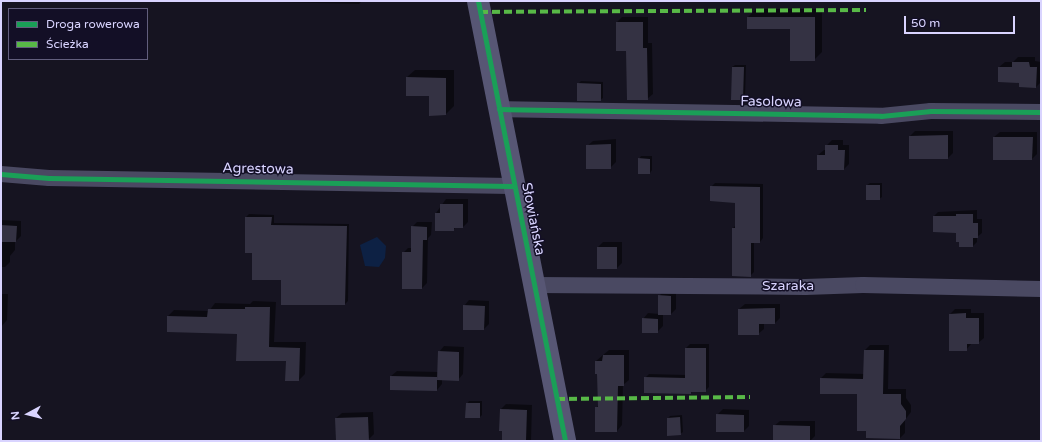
<!DOCTYPE html>
<meta charset="utf-8">
<style>
body{margin:0}
#map{position:relative;width:1042px;height:442px;overflow:hidden;background:#161421;font-family:"Varela Round",sans-serif}
div>[style]{position:absolute}
[style*='--x']{left:calc(var(--x)*1px);top:calc(var(--y)*1px);width:calc(var(--w)*1px);rotate:calc(var(--a)*1deg)}
.water>*{inset:0;background:#0d2144}
.shadow>*{inset:0;background:#0007}
.building>*{inset:0;background:#343243}
.street>*{height:16px;margin:-8px;padding:0 8px;transform-origin:8px;border-radius:8px;background:#4a4962}
.secondary>*{height:22px;margin:-11px;padding:0 11px;transform-origin:11px;border-radius:11px;background:#575674}
.quiet>*{height:4px;margin-top:-2px;transform-origin:0;background:repeating-linear-gradient(90deg,#58b947 0 8px,transparent 0 12px)}
.cycleway>*{height:5px;margin:-2.5px;padding:0 2.5px;transform-origin:2.5px;border-radius:2.5px;background:#1a9f57}
span{translate:-50% -50%;white-space:nowrap;text-align:center;line-height:1.15;-webkit-text-stroke:3px #130f26;paint-order:stroke}
.street-label{font-size:14px;color:#d9d4ff}
.frame{position:absolute;inset:0;border:2px solid #d9d4ff;pointer-events:none}
.legend{position:absolute;left:8px;top:8px;width:140px;height:52px;box-sizing:border-box;background:#130f26;border:1px solid #625e7d;margin:0;padding:5px 7px;list-style:none;font-size:12px;color:#d9d4ff}
.legend li{display:flex;align-items:center;gap:8px;height:20px}
.legend b{width:20px;border:1px solid #625e7d}
.north{position:absolute;left:8px;top:394px;width:40px;height:40px;-webkit-text-stroke:3px #130f26;paint-order:stroke;rotate:263deg;font-size:11px;font-weight:700;line-height:16px;text-align:center;color:#d9d4ff}
.north::after{content:'';display:block;margin:auto;width:14px;height:18px;background:#d9d4ff;clip-path:polygon(50% 0,100% 100%,50% 72%,0 100%)}
.scale{position:absolute;left:904px;top:16px;width:111px;height:18px;box-sizing:border-box;border:2px solid #d9d4ff;border-top:0;padding-left:5px;font-size:12px;line-height:14px;white-space:nowrap;color:#d9d4ff;-webkit-text-stroke:3px #130f26;paint-order:stroke}
</style>
<div id="map">
<div class="water">
<i style="clip-path:polygon(377px 237px,386px 246px,385px 258px,379px 267px,365px 266px,360px 245px)"></i>
</div>
<div class="shadow">
<i style="clip-path:polygon(239px 1px,362px 1px,359px 4px)"></i>
<i style="clip-path:polygon(756px 9px,822px 9px,822px 52px,814px 60px,791px 28px,748px 17px)"></i>
<i style="clip-path:polygon(622px 17px,648px 17px,648px 43px,652px 43px,653px 94px,647px 99px,627px 50px,617px 22px)"></i>
<i style="clip-path:polygon(1018px 57px,1035px 57px,1035px 61px,1041px 62px,1041px 82px,1036px 87px,1020px 82px,999px 81px,999px 67px,1005px 62px,1013px 62px)"></i>
<i style="clip-path:polygon(735px 65px,746px 65px,745px 97px,743px 99px,732px 67px)"></i>
<i style="clip-path:polygon(415px 70px,454px 70px,454px 106px,446px 114px,430px 95px,407px 77px)"></i>
<i style="clip-path:polygon(581px 81px,603px 82px,603px 98px,600px 100px,578px 84px)"></i>
<i style="clip-path:polygon(915px 131px,953px 131px,953px 153px,948px 158px,910px 136px)"></i>
<i style="clip-path:polygon(1000px 132px,1037px 132px,1037px 154px,1032px 159px,994px 159px,994px 137px)"></i>
<i style="clip-path:polygon(616px 139px,616px 162px,610px 168px,587px 146px,593px 141px)"></i>
<i style="clip-path:polygon(832px 140px,843px 140px,843px 145px,849px 145px,849px 164px,844px 169px,818px 155px,824px 150px,826px 150px,826px 146px)"></i>
<i style="clip-path:polygon(641px 156px,652px 156px,652px 170px,650px 173px,639px 159px)"></i>
<i style="clip-path:polygon(715px 183px,763px 184px,763px 238px,760px 242px,754px 242px,754px 272px,750px 276px,733px 275px,733px 228px,736px 225px,736px 202px,711px 187px)"></i>
<i style="clip-path:polygon(870px 183px,882px 183px,882px 197px,879px 199px,867px 185px)"></i>
<i style="clip-path:polygon(446px 199px,468px 199px,468px 222px,463px 227px,456px 227px,453px 230px,436px 230px,436px 213px)"></i>
<i style="clip-path:polygon(977px 210px,977px 219px,982px 219px,982px 233px,977px 237px,977px 242px,973px 246px,957px 232px,934px 216px,938px 212px)"></i>
<i style="clip-path:polygon(249px 214px,274px 215px,274px 223px,349px 224px,348px 301px,345px 304px,282px 279px,246px 217px)"></i>
<i style="clip-path:polygon(1px 220px,21px 221px,21px 236px,15px 242px,15px 250px,10px 256px,10px 262px,5px 267px,1px 267px)"></i>
<i style="clip-path:polygon(417px 222px,432px 222px,431px 235px,428px 238px,427px 283px,422px 288px,403px 253px,408px 248px,412px 248px,412px 227px)"></i>
<i style="clip-path:polygon(603px 242px,622px 242px,622px 263px,617px 268px,598px 247px)"></i>
<i style="clip-path:polygon(664px 291px,676px 291px,676px 309px,671px 314px,663px 314px,663px 326px,657px 332px,643px 319px,648px 313px,659px 314px,659px 296px)"></i>
<i style="clip-path:polygon(1px 294px,8px 294px,7px 320px,1px 327px)"></i>
<i style="clip-path:polygon(469px 300px,489px 301px,489px 324px,484px 329px,464px 306px)"></i>
<i style="clip-path:polygon(253px 301px,276px 302px,274px 342px,306px 342px,305px 374px,299px 380px,287px 360px,238px 333px,168px 316px,174px 310px,209px 311px,215px 303px,250px 304px)"></i>
<i style="clip-path:polygon(745px 304px,780px 304px,780px 318px,775px 323px,764px 323px,764px 329px,758px 334px,739px 309px)"></i>
<i style="clip-path:polygon(955px 309px,971px 309px,971px 313px,984px 313px,984px 338px,978px 343px,972px 343px,966px 350px,950px 350px,950px 314px)"></i>
<i style="clip-path:polygon(690px 344px,709px 344px,709px 387px,705px 391px,692px 391px,691px 393px,645px 378px,649px 374px,686px 375px,686px 348px)"></i>
<i style="clip-path:polygon(870px 345px,889px 345px,888px 389px,906px 389px,906px 398px,911px 405px,911px 412px,905px 420px,905px 433px,900px 438px,867px 430px,858px 393px,821px 378px,826px 373px,865px 374px,865px 350px)"></i>
<i style="clip-path:polygon(444px 346px,464px 347px,463px 374px,458px 380px,442px 379px,442px 384px,437px 390px,391px 376px,397px 371px,438px 372px,439px 352px)"></i>
<i style="clip-path:polygon(609px 350px,629px 350px,629px 380px,623px 385px,622px 425px,617px 431px,596px 431px,596px 408px,598px 406px,598px 373px,596px 361px)"></i>
<i style="clip-path:polygon(1041px 398px,1041px 416px,1040px 416px,1040px 399px)"></i>
<i style="clip-path:polygon(469px 401px,482px 401px,482px 415px,480px 417px,467px 404px)"></i>
<i style="clip-path:polygon(506px 404px,532px 405px,531px 441px,503px 441px,501px 409px)"></i>
<i style="clip-path:polygon(723px 409px,749px 410px,749px 426px,744px 431px,717px 415px)"></i>
<i style="clip-path:polygon(373px 412px,374px 434px,368px 440px,336px 418px,342px 413px)"></i>
<i style="clip-path:polygon(682px 415px,683px 432px,680px 434px,668px 418px,670px 416px)"></i>
<i style="clip-path:polygon(780px 421px,815px 421px,815px 436px,810px 441px,774px 441px,774px 426px)"></i>
</div>
<div class="building">
<i style="clip-path:polygon(747px 17px,815px 17px,815px 61px,790px 61px,790px 29px,747px 29px)"></i>
<i style="clip-path:polygon(616px 22px,643px 22px,643px 48px,647px 48px,648px 100px,627px 100px,626px 51px,616px 51px)"></i>
<i style="clip-path:polygon(1012px 62px,1029px 62px,1030px 67px,1037px 67px,1036px 88px,1019px 87px,1019px 83px,998px 82px,998px 67px,1012px 67px)"></i>
<i style="clip-path:polygon(732px 67px,744px 67px,743px 100px,731px 100px)"></i>
<i style="clip-path:polygon(406px 77px,446px 78px,446px 115px,429px 116px,429px 96px,406px 96px)"></i>
<i style="clip-path:polygon(577px 83px,601px 84px,601px 101px,577px 101px)"></i>
<i style="clip-path:polygon(948px 135px,948px 159px,909px 159px,909px 136px)"></i>
<i style="clip-path:polygon(993px 137px,1033px 137px,1032px 160px,993px 160px)"></i>
<i style="clip-path:polygon(611px 144px,611px 169px,586px 169px,586px 145px)"></i>
<i style="clip-path:polygon(825px 145px,838px 145px,838px 150px,845px 150px,844px 170px,817px 170px,817px 155px,825px 155px)"></i>
<i style="clip-path:polygon(638px 158px,650px 159px,650px 174px,638px 174px)"></i>
<i style="clip-path:polygon(866px 185px,880px 185px,880px 200px,866px 200px)"></i>
<i style="clip-path:polygon(710px 186px,760px 187px,760px 243px,751px 243px,751px 277px,732px 276px,732px 228px,735px 228px,735px 203px,710px 201px)"></i>
<i style="clip-path:polygon(440px 204px,463px 204px,463px 228px,454px 228px,454px 231px,435px 231px,435px 213px,440px 213px)"></i>
<i style="clip-path:polygon(956px 214px,973px 214px,973px 223px,978px 223px,978px 238px,973px 238px,973px 247px,959px 247px,959px 242px,956px 242px,956px 233px,933px 232px,933px 216px,956px 216px)"></i>
<i style="clip-path:polygon(245px 217px,272px 217px,271px 225px,347px 226px,345px 305px,281px 305px,281px 280px,252px 280px,252px 253px,245px 253px)"></i>
<i style="clip-path:polygon(1px 225px,17px 226px,16px 242px,1px 242px)"></i>
<i style="clip-path:polygon(411px 226px,427px 227px,427px 240px,423px 240px,422px 289px,402px 289px,402px 252px,411px 252px)"></i>
<i style="clip-path:polygon(597px 247px,617px 247px,617px 269px,597px 269px)"></i>
<i style="clip-path:polygon(658px 295px,671px 296px,671px 315px,658px 315px)"></i>
<i style="clip-path:polygon(463px 305px,485px 306px,484px 330px,463px 330px)"></i>
<i style="clip-path:polygon(245px 307px,270px 307px,269px 347px,300px 348px,299px 381px,285px 381px,286px 361px,236px 361px,237px 334px,167px 332px,167px 316px,207px 317px,208px 309px,245px 309px)"></i>
<i style="clip-path:polygon(775px 308px,775px 324px,759px 324px,759px 335px,738px 335px,738px 309px)"></i>
<i style="clip-path:polygon(966px 313px,966px 318px,979px 318px,979px 344px,967px 344px,967px 351px,949px 351px,949px 314px)"></i>
<i style="clip-path:polygon(642px 318px,658px 319px,658px 333px,642px 333px)"></i>
<i style="clip-path:polygon(685px 348px,706px 348px,706px 392px,691px 392px,691px 394px,644px 393px,644px 377px,685px 378px)"></i>
<i style="clip-path:polygon(864px 350px,884px 350px,883px 394px,901px 394px,901px 404px,906px 411px,906px 419px,900px 426px,900px 439px,866px 438px,866px 431px,857px 431px,857px 394px,820px 394px,820px 378px,863px 379px)"></i>
<i style="clip-path:polygon(438px 351px,459px 352px,459px 381px,437px 380px)"></i>
<i style="clip-path:polygon(603px 355px,624px 355px,624px 386px,618px 386px,617px 432px,595px 432px,595px 407px,598px 407px,597px 374px,595px 374px,595px 361px,602px 361px)"></i>
<i style="clip-path:polygon(390px 376px,437px 377px,437px 391px,390px 390px)"></i>
<i style="clip-path:polygon(466px 403px,480px 403px,480px 418px,465px 418px)"></i>
<i style="clip-path:polygon(500px 409px,527px 410px,526px 441px,502px 441px,502px 431px,499px 431px)"></i>
<i style="clip-path:polygon(716px 414px,744px 415px,744px 432px,716px 432px)"></i>
<i style="clip-path:polygon(368px 417px,369px 441px,336px 441px,335px 418px)"></i>
<i style="clip-path:polygon(680px 417px,681px 435px,667px 436px,667px 418px)"></i>
<i style="clip-path:polygon(773px 425px,810px 426px,810px 441px,773px 441px)"></i>
</div>
<div class="street">
<i style="--x:499;--y:109;--w:382;--a:1"></i>
<i style="--x:881;--y:116;--w:50;--a:-5.7"></i>
<i style="--x:931;--y:111;--w:110;--a:0.5"></i>
<i style="--x:1;--y:174;--w:48;--a:4.8"></i>
<i style="--x:49;--y:178;--w:465;--a:1"></i>
<i style="--x:534;--y:285;--w:271;--a:0.4"></i>
<i style="--x:805;--y:287;--w:58;--a:-2"></i>
<i style="--x:863;--y:285;--w:178;--a:1.3"></i>
</div>
<div class="secondary">
<i style="--x:478;--y:1;--w:449;--a:78.8"></i>
</div>
<div class="quiet">
<i style="--x:480;--y:12;--w:386;--a:-0.3"></i>
<i style="--x:557;--y:399;--w:193;--a:-0.6"></i>
</div>
<div class="cycleway">
<i style="--x:478;--y:1;--w:449;--a:78.8"></i>
<i style="--x:499;--y:109;--w:382;--a:1"></i>
<i style="--x:881;--y:116;--w:50;--a:-5.7"></i>
<i style="--x:931;--y:111;--w:110;--a:0.5"></i>
<i style="--x:1;--y:174;--w:48;--a:4.8"></i>
<i style="--x:49;--y:178;--w:465;--a:1"></i>
</div>
<div class="street-label">
<span style="left:771px;top:102px;rotate:1deg">Fasolowa</span>
<span style="left:258px;top:169px;rotate:1deg">Agrestowa</span>
<span style="left:533px;top:219px;rotate:79deg">Słowiańska</span>
<span style="left:788px;top:286px">Szaraka</span>
</div>
<div class="frame"></div>
<ul class="legend">
<li><b style="height:5px;background:#1a9f57"></b>Droga rowerowa</li>
<li><b style="height:5px;background:#58b947"></b>Ścieżka</li>
</ul>
<div class="north">N</div>
<div class="scale">50 m</div>
</div>
